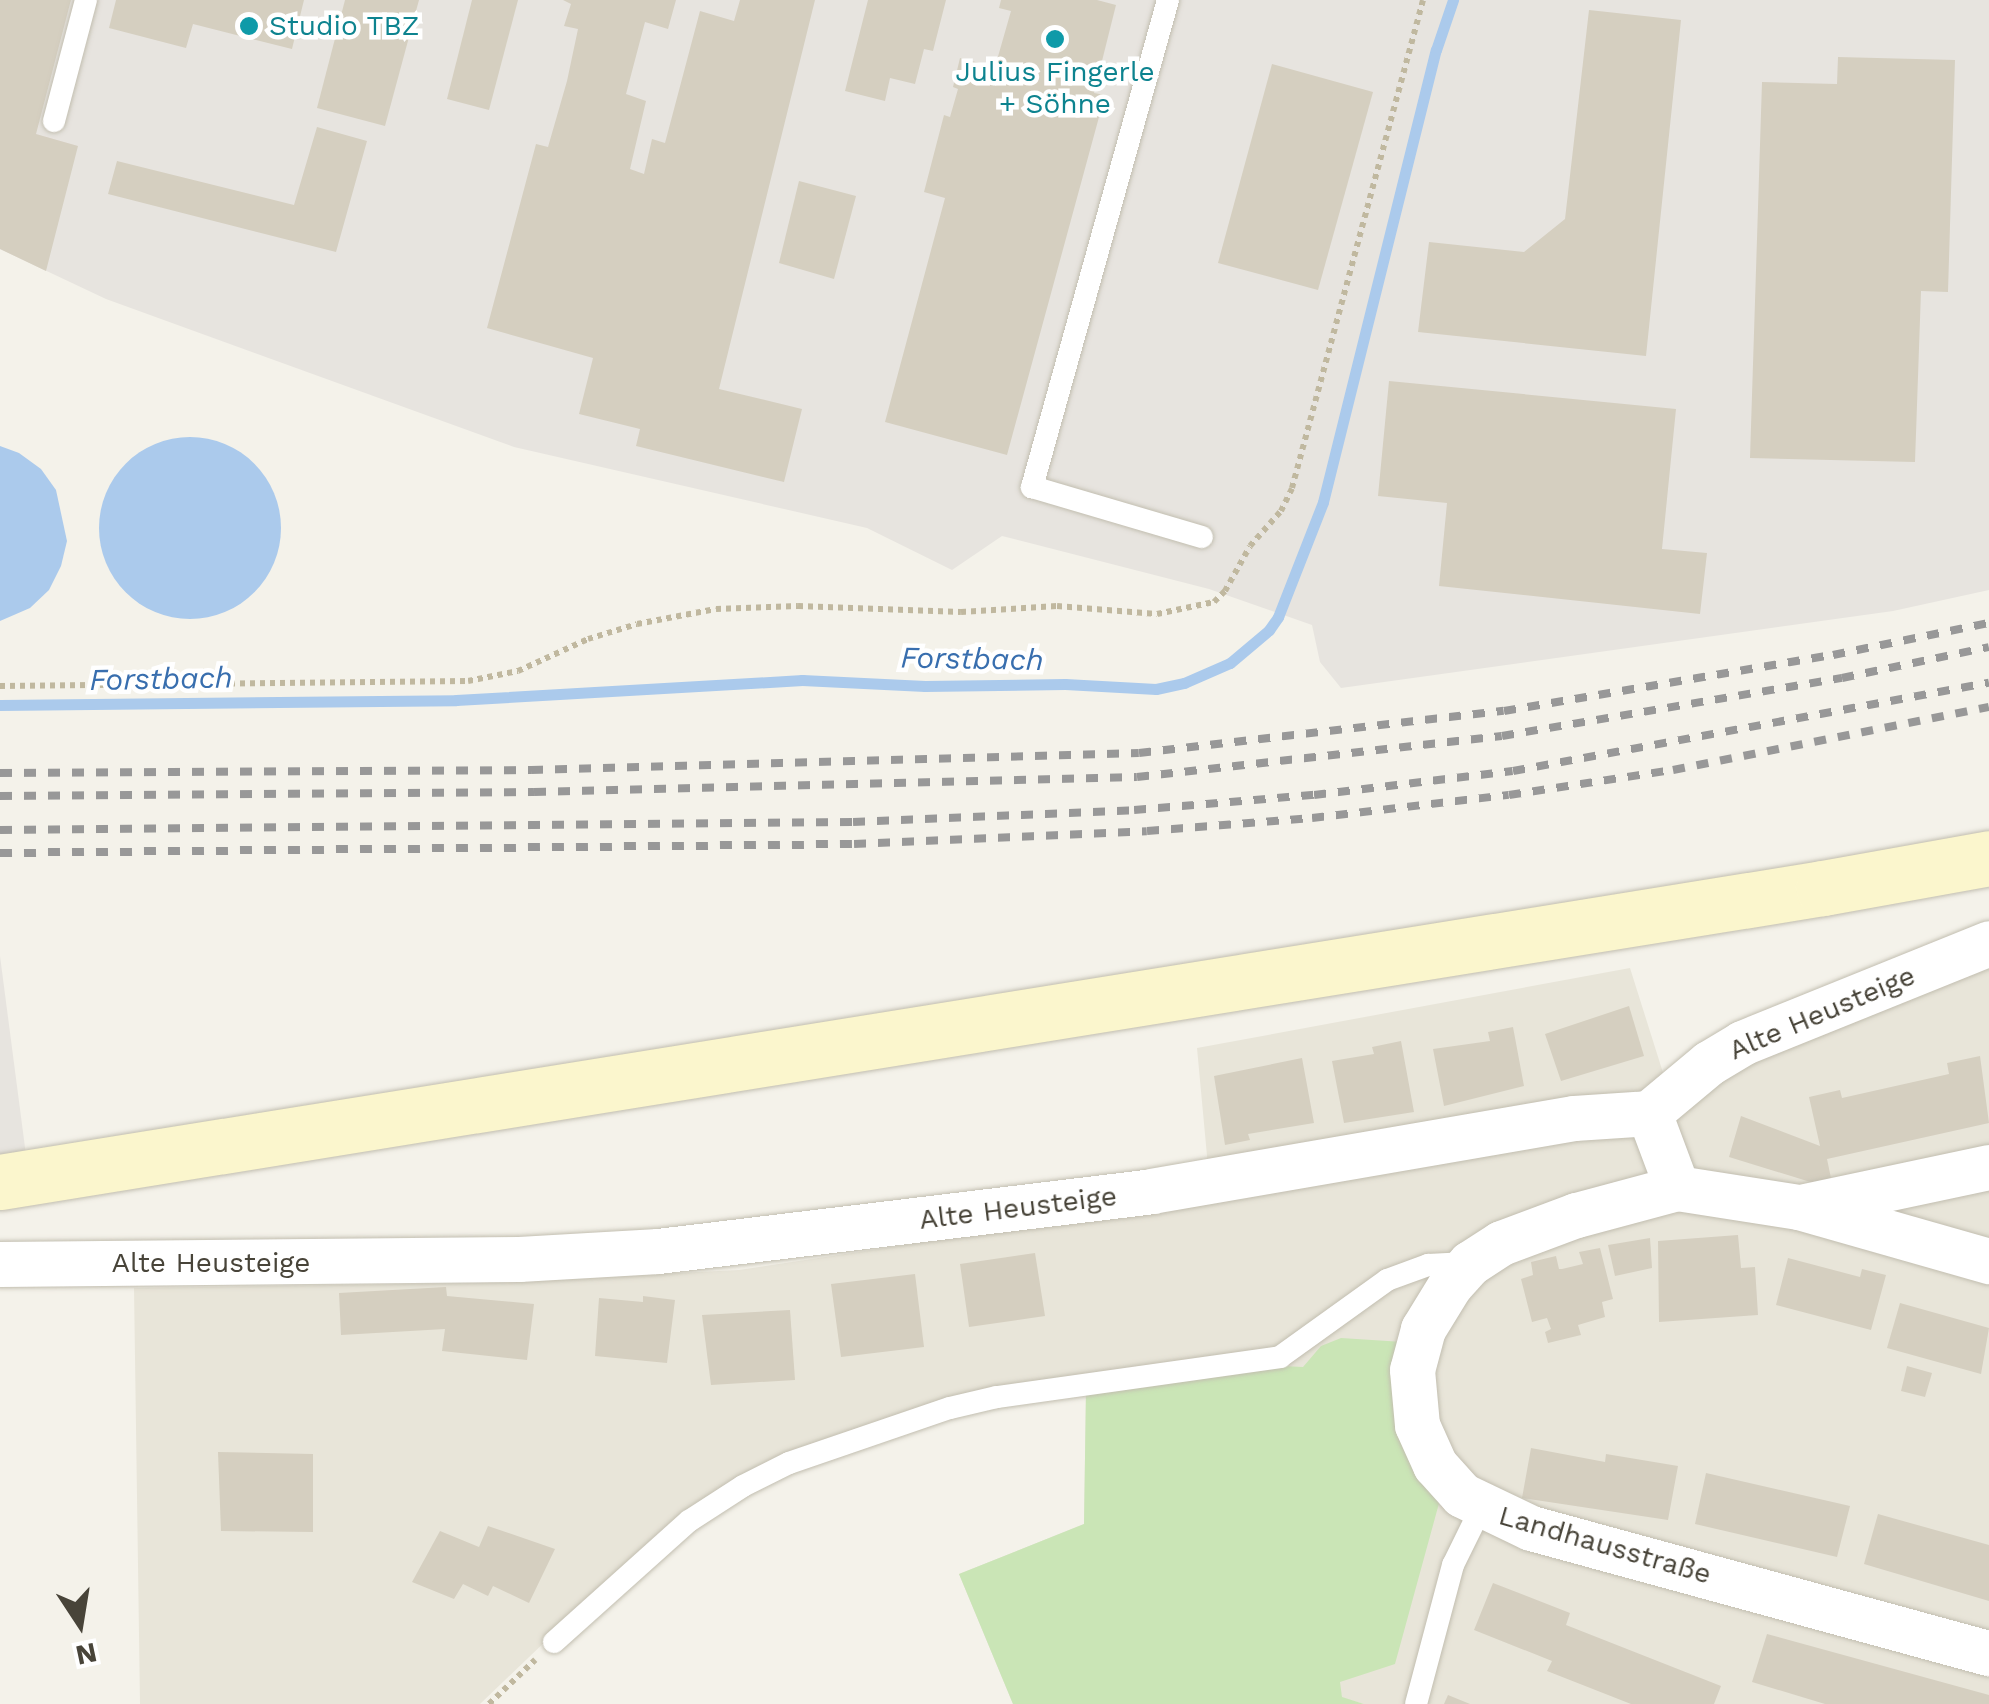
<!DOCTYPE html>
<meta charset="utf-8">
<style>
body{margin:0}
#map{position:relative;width:1989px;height:1704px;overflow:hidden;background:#f4f2ea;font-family:"Work Sans",sans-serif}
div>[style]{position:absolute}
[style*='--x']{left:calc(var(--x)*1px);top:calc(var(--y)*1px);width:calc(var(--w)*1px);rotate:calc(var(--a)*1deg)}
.residential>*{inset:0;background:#e8e5d9}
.industrial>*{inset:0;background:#e7e4df}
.green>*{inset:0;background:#cae5b6}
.water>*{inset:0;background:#abcaec}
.round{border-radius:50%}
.stream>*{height:11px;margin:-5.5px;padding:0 5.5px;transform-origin:5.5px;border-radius:5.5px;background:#abcaec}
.building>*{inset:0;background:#d5cfc0}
.path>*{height:6px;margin-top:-3px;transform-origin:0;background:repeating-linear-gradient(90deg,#c0b89f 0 5px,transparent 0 10px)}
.roads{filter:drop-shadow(0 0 2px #c2beb0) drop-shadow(0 0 2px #c2beb0)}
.service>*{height:22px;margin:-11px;padding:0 11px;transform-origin:11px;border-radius:11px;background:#fff}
.minor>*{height:45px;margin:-22.5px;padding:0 22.5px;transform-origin:22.5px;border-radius:22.5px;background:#fff}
.secondary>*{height:55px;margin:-27.5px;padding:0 27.5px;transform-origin:27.5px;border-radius:27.5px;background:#fbf6cd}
.rail>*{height:8px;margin-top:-4px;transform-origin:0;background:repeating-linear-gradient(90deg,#989898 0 12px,transparent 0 24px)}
.dots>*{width:28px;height:28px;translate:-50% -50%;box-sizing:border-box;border:5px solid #fff;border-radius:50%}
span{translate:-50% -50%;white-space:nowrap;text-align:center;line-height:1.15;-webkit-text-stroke:9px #fff;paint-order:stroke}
.culture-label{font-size:28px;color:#0d838f}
.left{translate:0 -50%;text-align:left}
.street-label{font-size:28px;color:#484439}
.water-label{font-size:30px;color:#386eae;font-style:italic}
.north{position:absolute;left:30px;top:1574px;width:100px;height:100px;-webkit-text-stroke:8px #fff;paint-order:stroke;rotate:168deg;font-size:28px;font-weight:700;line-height:40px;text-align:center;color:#484439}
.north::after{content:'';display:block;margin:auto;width:35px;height:45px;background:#484439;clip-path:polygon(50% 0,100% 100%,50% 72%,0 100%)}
</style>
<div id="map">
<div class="residential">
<i style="clip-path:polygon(1989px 954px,1989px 1704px,1364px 1704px,1342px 1698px,1339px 1683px,1013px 1704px,959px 1574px,1084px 1524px,1086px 1390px,812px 1446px,651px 1540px,480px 1704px,140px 1704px,134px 1288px,476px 1283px,739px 1270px,1211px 1199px,1197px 1048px,1630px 968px,1665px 1079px,1714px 1077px)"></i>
</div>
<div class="industrial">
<i style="clip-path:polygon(0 0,1989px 0,1989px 590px,1893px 611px,1341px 688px,1320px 662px,1312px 625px,1209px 589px,1002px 536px,952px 570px,867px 528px,514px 447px,106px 299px,0 249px)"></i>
<i style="clip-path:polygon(0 956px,26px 1155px,0 1159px)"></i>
</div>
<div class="green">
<i style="clip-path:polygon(1341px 1338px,1403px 1342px,1441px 1496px,1395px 1664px,1340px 1682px,1342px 1697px,1364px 1704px,1013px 1704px,959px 1574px,1084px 1524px,1086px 1390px,1283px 1366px,1303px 1367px,1321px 1346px)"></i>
</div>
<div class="water">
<i class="round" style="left:99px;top:437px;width:182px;height:182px"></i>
<i style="clip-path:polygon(0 446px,19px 453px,41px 469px,56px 490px,67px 541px,61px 566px,49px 590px,30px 608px,0 621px)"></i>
</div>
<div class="stream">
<i style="--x:0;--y:705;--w:456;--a:-0.6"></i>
<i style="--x:456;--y:700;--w:347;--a:-3.3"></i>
<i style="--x:802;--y:680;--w:123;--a:2.8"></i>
<i style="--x:925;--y:686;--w:140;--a:-0.8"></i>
<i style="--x:1065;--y:684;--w:91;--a:3.1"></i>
<i style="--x:1156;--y:689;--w:29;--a:-12"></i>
<i style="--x:1184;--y:683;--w:50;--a:-23.5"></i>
<i style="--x:1230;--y:663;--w:51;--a:-40.2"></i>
<i style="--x:1269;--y:630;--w:16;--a:-55"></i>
<i style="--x:1278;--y:617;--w:123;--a:-68.6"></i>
<i style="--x:1323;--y:502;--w:466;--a:-76"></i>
<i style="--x:1436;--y:50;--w:53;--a:-71.2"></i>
</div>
<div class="building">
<i style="clip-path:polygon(0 0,71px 0,36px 134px,78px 146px,46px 271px,0 249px)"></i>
<i style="clip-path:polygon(116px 0,304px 0,292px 49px,193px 24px,186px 48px,109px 28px)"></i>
<i style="clip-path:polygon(345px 0,419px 0,385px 126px,317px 108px)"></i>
<i style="clip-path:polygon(472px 0,518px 0,489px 110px,447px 99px)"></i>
<i style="clip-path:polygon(563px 0,676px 0,668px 29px,645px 22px,626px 94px,646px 101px,630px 169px,644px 174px,652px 139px,665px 143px,700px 11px,734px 21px,740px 0,815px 0,719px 389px,802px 409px,784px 482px,636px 446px,640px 429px,579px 414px,593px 358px,487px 328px,536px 144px,548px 147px,567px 81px,578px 29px,564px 26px,571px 4px)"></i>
<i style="clip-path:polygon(868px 0,946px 0,933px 51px,924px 49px,915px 84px,890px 78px,885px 101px,845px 91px)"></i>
<i style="clip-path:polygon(1001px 0,1097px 0,1116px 5px,1094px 93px,1105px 95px,1007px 455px,885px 422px,945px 198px,924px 192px,944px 115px,950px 117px,958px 89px,953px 87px,960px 58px,995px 67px,1011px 11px,999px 8px)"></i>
<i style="clip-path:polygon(1589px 10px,1681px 20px,1646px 356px,1418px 332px,1429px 242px,1524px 252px,1565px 219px)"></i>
<i style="clip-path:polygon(1838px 57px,1955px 60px,1948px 292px,1921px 291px,1915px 462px,1750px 458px,1762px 82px,1837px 84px)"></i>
<i style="clip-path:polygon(1272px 64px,1373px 92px,1318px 290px,1218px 263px)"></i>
<i style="clip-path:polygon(317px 127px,367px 141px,336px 252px,108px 194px,117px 161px,294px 205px)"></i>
<i style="clip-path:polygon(799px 181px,856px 196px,834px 279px,779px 263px)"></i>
<i style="clip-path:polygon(1389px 381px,1676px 409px,1662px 549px,1707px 553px,1700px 614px,1439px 586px,1447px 503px,1378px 496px)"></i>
<i style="clip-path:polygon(1629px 1006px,1644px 1056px,1561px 1081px,1545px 1034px)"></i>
<i style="clip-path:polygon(1513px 1027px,1524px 1086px,1444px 1106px,1433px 1049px,1490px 1041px,1488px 1032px)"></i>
<i style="clip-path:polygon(1401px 1041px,1414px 1112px,1344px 1123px,1332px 1061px,1374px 1054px,1372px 1047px)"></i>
<i style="clip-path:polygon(1980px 1056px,1989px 1123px,1827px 1159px,1832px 1183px,1817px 1184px,1729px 1157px,1741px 1116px,1820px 1146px,1809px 1097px,1840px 1090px,1842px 1098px,1949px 1074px,1947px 1063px)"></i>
<i style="clip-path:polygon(1302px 1058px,1314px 1123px,1248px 1134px,1250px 1140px,1225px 1145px,1214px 1076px)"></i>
<i style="clip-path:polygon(1738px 1235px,1741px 1268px,1755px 1267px,1758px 1315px,1659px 1322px,1658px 1241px)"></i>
<i style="clip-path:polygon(1650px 1238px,1652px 1268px,1615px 1276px,1608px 1245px)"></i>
<i style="clip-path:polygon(1600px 1248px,1613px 1299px,1602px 1302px,1605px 1317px,1578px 1325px,1581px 1335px,1548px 1343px,1545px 1332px,1551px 1329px,1547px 1318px,1532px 1322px,1521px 1279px,1533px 1275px,1531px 1262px,1556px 1256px,1559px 1269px,1562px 1269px,1583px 1264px,1579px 1252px)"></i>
<i style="clip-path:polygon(1035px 1253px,1045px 1316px,969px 1327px,960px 1264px)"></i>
<i style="clip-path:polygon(1788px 1258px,1860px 1277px,1862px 1269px,1886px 1275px,1871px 1330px,1776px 1305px)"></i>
<i style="clip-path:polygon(915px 1274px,924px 1347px,841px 1357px,831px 1284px)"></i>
<i style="clip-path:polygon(446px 1287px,447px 1296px,534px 1304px,527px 1360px,442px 1351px,445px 1329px,341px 1335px,339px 1293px)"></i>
<i style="clip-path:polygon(643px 1296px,675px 1300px,667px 1363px,595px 1356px,599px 1298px,643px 1302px)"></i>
<i style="clip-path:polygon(1900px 1303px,1989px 1328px,1981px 1374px,1887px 1348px)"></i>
<i style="clip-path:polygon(790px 1310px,795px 1380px,711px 1385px,702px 1315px)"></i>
<i style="clip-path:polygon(1907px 1366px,1932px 1373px,1925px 1397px,1901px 1391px)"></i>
<i style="clip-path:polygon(1531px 1448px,1605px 1462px,1606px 1454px,1678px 1466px,1668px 1520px,1522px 1498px)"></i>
<i style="clip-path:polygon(218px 1452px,313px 1454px,313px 1532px,221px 1531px)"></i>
<i style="clip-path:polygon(1706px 1473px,1850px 1506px,1837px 1557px,1695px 1524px)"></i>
<i style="clip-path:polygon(1878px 1514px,1989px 1545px,1989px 1601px,1864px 1564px)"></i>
<i style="clip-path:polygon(488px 1526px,555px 1549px,529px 1603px,493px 1586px,488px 1596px,463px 1584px,454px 1599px,412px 1582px,440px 1531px,479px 1547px)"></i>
<i style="clip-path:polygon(1493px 1583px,1570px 1613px,1566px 1625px,1721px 1686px,1714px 1704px,1631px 1704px,1547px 1671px,1552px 1661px,1474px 1630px)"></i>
<i style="clip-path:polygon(1767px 1634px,1989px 1695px,1989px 1704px,1825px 1704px,1752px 1682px)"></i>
<i style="clip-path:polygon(1448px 1695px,1470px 1704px,1444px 1704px)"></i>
</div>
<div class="path">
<i style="--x:0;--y:686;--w:468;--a:-0.6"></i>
<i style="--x:468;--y:681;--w:51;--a:-11.3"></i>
<i style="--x:518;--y:671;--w:77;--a:-24.6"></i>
<i style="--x:588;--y:639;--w:51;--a:-17"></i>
<i style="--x:637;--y:624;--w:80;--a:-10.8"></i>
<i style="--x:716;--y:609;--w:82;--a:-2.1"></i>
<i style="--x:798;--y:606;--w:163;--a:2.1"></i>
<i style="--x:961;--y:612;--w:96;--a:-3.6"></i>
<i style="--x:1057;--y:606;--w:100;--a:4.6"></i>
<i style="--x:1157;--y:614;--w:58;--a:-11.9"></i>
<i style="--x:1214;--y:602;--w:16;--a:-45"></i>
<i style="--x:1225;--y:591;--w:51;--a:-60.9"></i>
<i style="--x:1250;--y:546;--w:47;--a:-48.5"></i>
<i style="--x:1281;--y:511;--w:25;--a:-64"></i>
<i style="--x:1292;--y:488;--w:505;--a:-74.97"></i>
<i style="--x:489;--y:1704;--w:64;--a:-43.7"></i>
</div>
<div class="roads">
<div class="service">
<i style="--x:1168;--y:0;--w:506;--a:105.6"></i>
<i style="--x:1032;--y:487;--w:177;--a:16.4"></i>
<i style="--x:54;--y:121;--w:125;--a:-75.2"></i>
<i style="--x:554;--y:1642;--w:181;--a:-41.9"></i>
<i style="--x:689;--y:1521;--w:64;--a:-32.9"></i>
<i style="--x:743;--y:1486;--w:51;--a:-26.6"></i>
<i style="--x:789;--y:1463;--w:170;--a:-18.9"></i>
<i style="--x:950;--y:1408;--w:48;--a:-13.2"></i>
<i style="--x:997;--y:1397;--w:286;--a:-8"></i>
<i style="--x:1280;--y:1357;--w:132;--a:-35.7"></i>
<i style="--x:1387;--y:1280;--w:44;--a:-20.1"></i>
<i style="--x:1428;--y:1265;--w:39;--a:-3"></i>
<i style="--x:1416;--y:1704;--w:144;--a:-75.1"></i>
<i style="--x:1453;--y:1565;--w:64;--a:-63.8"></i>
</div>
<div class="minor">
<i style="--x:1649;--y:1113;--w:80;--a:69.5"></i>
<i style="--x:1677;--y:1188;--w:123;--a:8.9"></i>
<i style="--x:1799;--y:1207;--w:198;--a:15.9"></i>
<i style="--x:1677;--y:1188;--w:105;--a:165"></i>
<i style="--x:1576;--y:1215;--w:80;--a:159.5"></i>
<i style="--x:1501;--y:1243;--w:37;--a:147"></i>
<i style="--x:1470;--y:1263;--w:30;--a:132"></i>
<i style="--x:1450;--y:1285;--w:52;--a:121.5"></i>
<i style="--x:1423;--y:1329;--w:42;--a:105"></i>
<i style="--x:1412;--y:1370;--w:55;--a:84.8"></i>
<i style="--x:1417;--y:1425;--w:44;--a:65.8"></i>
<i style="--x:1435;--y:1465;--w:40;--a:48"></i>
<i style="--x:1462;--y:1495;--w:76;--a:25.6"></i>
<i style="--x:1531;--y:1528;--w:475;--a:15.3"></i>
<i style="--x:1805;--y:1206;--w:188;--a:-12"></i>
<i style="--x:0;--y:1264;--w:519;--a:-0.55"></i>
<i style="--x:519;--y:1259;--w:139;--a:-3.3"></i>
<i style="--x:658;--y:1251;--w:497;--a:-6.9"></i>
<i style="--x:1151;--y:1191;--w:429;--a:-9.8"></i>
<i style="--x:1574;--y:1118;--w:75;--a:-3.8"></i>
<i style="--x:1649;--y:1113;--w:78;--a:-39.8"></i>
<i style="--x:1709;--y:1063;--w:39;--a:-31"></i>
<i style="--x:1742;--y:1043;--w:266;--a:-22"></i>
</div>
<div class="secondary">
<i style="--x:0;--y:1182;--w:1847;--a:-9.16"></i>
<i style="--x:1823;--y:888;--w:169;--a:-10.2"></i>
</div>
</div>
<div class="rail">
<i style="--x:0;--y:773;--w:531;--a:-0.32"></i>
<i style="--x:531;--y:770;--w:608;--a:-1.6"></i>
<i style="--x:1139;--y:753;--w:367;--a:-6.6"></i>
<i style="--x:1504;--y:711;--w:334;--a:-9.7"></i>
<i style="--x:1833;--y:655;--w:159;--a:-11.6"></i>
<i style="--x:0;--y:796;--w:534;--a:-0.43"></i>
<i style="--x:534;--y:792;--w:603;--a:-1.42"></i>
<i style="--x:1137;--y:777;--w:367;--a:-6.4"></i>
<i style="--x:1502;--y:736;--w:345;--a:-9.7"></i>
<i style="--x:1842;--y:678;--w:150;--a:-11.9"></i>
<i style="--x:0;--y:830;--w:853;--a:-0.54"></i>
<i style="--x:853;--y:822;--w:281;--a:-2.4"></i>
<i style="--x:1134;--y:810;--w:181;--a:-4.8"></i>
<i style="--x:1314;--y:795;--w:200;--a:-6.9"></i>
<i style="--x:1513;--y:771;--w:484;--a:-10.5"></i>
<i style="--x:0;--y:853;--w:854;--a:-0.6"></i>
<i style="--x:854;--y:844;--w:293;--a:-2.5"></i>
<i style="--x:1147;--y:831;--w:166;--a:-4.5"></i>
<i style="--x:1312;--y:818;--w:198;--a:-6.7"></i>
<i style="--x:1509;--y:795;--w:166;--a:-8.7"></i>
<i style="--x:1673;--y:770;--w:322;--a:-11.3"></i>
</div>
<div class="dots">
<i style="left:249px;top:26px;background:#0f9aa8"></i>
<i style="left:1055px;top:39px;background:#0f9aa8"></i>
</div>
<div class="culture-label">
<span class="left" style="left:269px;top:26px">Studio TBZ</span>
<span style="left:1055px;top:88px">Julius Fingerle<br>+ Söhne</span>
</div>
<div class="street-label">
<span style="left:1822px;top:1013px;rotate:-23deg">Alte Heusteige</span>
<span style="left:1018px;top:1208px;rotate:-7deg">Alte Heusteige</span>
<span style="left:211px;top:1263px">Alte Heusteige</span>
<span style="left:1605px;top:1545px;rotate:16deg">Landhausstraße</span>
</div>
<div class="water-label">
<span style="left:972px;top:659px;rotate:1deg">Forstbach</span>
<span style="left:161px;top:679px;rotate:-1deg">Forstbach</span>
</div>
<div class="north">N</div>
</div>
